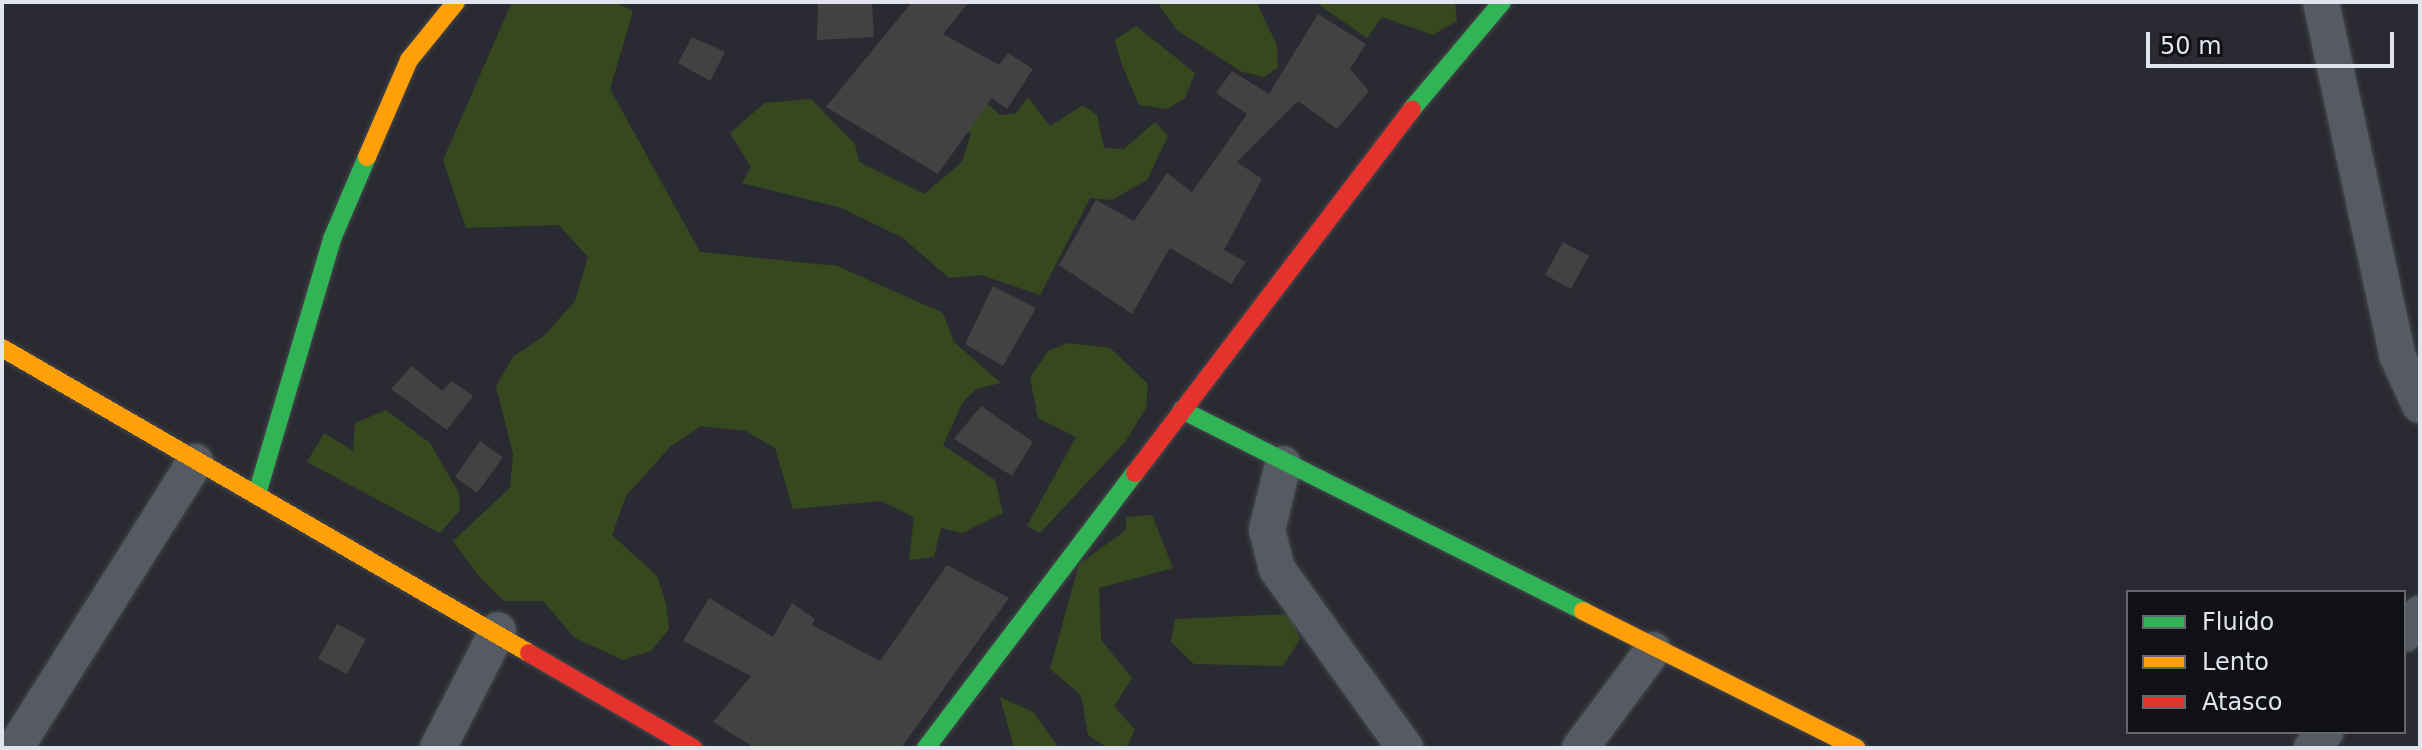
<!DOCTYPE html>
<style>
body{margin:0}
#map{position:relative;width:2422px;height:750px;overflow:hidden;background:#2a2b32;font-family:"DejaVu Sans",sans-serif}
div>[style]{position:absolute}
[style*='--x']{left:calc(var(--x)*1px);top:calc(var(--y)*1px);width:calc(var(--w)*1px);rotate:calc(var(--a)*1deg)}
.green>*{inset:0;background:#37481f}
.building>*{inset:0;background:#424243}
.roads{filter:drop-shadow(0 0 2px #45464b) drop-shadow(0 0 2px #45464b)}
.street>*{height:36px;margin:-18px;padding:0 18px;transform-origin:18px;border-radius:18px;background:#565a62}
.fast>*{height:18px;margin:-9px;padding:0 9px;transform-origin:9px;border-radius:9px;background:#30b455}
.slow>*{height:18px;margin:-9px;padding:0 9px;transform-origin:9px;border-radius:9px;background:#ff9f0a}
.jam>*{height:18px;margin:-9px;padding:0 9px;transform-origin:9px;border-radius:9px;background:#e5322d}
span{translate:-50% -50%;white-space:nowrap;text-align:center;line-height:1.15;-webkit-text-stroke:8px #101117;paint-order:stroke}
.frame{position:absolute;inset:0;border:4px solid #e2e4ed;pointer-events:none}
.legend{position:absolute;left:2126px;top:590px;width:280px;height:144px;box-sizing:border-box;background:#101117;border:2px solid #64656d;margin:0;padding:10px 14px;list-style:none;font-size:24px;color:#e2e4ed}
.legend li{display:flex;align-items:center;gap:16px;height:40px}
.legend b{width:40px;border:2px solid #64656d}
.scale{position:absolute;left:2146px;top:32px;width:248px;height:36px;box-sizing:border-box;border:4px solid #e2e4ed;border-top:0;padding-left:10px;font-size:24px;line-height:28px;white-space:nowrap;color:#e2e4ed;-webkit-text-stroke:6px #101117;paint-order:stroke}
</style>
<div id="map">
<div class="green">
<i style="clip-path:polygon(512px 2px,615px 2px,633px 11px,610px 89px,700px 252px,837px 266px,943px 313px,954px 342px,1001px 383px,976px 389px,963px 402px,943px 445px,995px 480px,1003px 513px,962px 533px,941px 528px,934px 557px,909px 560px,914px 517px,881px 501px,793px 509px,775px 448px,746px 431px,701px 426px,670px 447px,626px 496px,612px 535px,657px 576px,666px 603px,669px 629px,651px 651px,623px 660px,575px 638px,543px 601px,504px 601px,479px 576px,453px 541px,510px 488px,513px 454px,496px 386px,513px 357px,544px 336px,575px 301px,588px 257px,559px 225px,466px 228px,443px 160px)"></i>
<i style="clip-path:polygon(1157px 2px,1256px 2px,1277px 45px,1278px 67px,1265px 77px,1242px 72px,1177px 30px)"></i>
<i style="clip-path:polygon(1315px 2px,1455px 2px,1457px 21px,1433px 35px,1382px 17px,1367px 38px)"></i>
<i style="clip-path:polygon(1136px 26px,1195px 73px,1185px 98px,1167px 109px,1139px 105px,1122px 65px,1115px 40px)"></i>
<i style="clip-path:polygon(979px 97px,1000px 115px,1015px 114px,1028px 97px,1050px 126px,1083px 105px,1097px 115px,1104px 148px,1124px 149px,1155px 122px,1168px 136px,1147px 180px,1112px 200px,1090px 198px,1040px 295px,981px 275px,949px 278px,903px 238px,842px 208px,742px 183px,751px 167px,730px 133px,765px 103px,811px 99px,855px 144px,859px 162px,924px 194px,962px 162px,971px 134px,955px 119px)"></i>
<i style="clip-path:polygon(1068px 343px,1110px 348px,1148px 384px,1146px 408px,1125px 442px,1040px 533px,1027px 526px,1076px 437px,1038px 418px,1030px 378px,1048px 351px)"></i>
<i style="clip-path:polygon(386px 410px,430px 443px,459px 493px,460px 510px,440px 533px,307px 462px,324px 433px,353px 451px,355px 423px)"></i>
<i style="clip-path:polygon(1152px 515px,1173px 568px,1099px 588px,1101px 640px,1132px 678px,1114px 706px,1135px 730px,1126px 748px,1108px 748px,1088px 735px,1081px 695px,1050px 669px,1079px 564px,1126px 530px,1126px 517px)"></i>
<i style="clip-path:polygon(1291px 614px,1300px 639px,1283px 666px,1194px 664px,1171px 642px,1175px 619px)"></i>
<i style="clip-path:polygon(1000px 697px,1033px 712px,1059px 748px,1014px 748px)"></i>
</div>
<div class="building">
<i style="clip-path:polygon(818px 2px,872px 2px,874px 37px,817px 40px)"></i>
<i style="clip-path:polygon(912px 2px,969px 2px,943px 34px,999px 65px,1008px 53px,1033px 69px,1007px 109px,992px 98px,938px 174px,826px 107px)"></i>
<i style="clip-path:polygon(1318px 14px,1366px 44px,1350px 69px,1369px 91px,1337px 129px,1298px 101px,1237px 162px,1262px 179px,1224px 250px,1246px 262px,1231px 284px,1170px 248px,1132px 314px,1059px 265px,1096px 200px,1134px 221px,1167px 173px,1192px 192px,1247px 114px,1216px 93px,1232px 71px,1269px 94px)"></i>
<i style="clip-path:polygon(692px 37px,725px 52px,710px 81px,678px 63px)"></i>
<i style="clip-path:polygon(1563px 242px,1589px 256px,1571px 289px,1545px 275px)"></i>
<i style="clip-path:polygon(993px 286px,1036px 308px,1003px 366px,965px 344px)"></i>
<i style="clip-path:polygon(412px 366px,442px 391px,452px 381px,473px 396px,447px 430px,391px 389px)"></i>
<i style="clip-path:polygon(981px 406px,1033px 442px,1012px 476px,954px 439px)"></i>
<i style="clip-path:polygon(480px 441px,503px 457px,477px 493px,455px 477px)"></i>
<i style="clip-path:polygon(947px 565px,1009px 598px,901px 748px,755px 748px,713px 722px,751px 676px,683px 641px,709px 598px,773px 637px,792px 603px,815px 619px,812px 625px,880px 661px)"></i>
<i style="clip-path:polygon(337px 624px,366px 639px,347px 674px,318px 659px)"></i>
</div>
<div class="roads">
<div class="street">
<i style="--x:2321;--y:2;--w:361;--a:77.8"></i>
<i style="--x:2397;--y:355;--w:55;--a:65.3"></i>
<i style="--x:1283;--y:464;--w:68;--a:103.6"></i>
<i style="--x:1267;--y:530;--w:40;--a:75.6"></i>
<i style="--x:1277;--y:569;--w:220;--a:54.4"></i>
<i style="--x:2404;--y:634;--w:26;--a:-51"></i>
<i style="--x:15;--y:748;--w:338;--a:-57.8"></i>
<i style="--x:438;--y:748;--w:132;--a:-63"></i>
<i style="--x:1580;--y:748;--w:122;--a:-53.3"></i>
<i style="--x:2312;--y:748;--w:21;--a:-51"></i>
</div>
<div class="fast">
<i style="--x:1412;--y:109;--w:140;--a:-49.9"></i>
<i style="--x:1182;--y:410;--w:449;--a:26.6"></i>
<i style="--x:257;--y:494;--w:266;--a:-73.6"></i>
<i style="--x:332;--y:239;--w:89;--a:-66.9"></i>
<i style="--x:926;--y:748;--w:345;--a:-52.8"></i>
</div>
<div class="slow">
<i style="--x:367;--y:157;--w:106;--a:-66.6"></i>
<i style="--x:409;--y:60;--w:75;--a:-51"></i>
<i style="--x:2;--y:348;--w:609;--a:30.06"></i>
<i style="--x:1583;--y:611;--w:306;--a:26.6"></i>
</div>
<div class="jam">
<i style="--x:1135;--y:473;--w:457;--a:-52.7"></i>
<i style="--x:529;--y:653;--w:190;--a:30.1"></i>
</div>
</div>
<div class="frame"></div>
<ul class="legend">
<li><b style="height:10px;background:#30b455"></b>Fluido</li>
<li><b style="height:10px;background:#ff9f0a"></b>Lento</li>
<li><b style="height:10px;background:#e5322d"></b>Atasco</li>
</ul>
<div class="scale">50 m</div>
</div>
